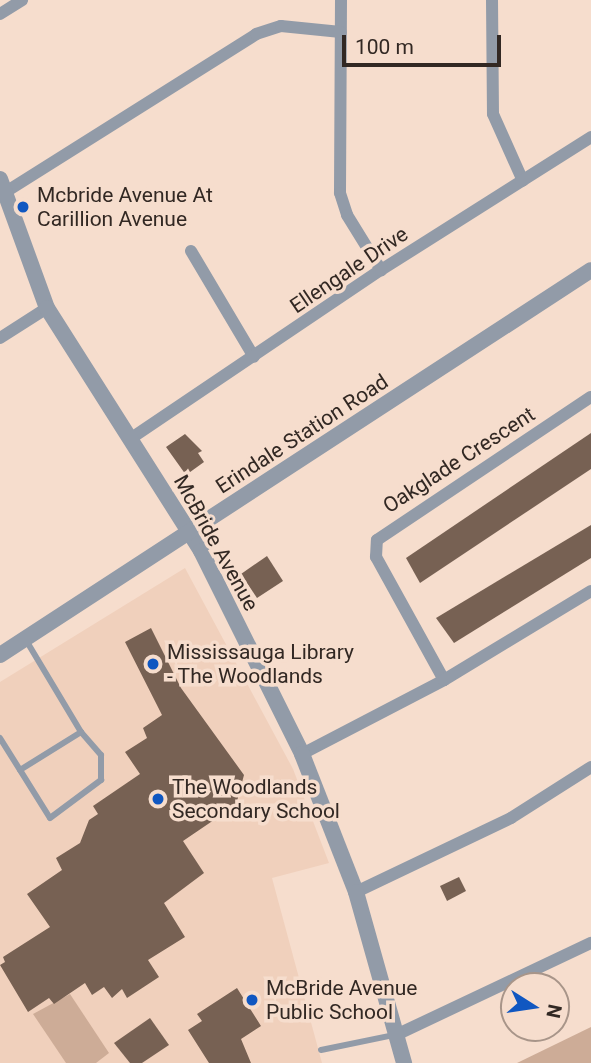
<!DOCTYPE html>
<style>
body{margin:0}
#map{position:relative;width:591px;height:1063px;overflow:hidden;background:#f6ddcd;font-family:Roboto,sans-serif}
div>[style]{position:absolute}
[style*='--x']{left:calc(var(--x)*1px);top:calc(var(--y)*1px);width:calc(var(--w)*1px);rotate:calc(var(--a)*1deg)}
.built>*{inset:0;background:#f0d0bc}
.green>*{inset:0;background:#cdac97}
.building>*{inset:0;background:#776153}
.service>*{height:6px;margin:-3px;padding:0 3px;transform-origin:3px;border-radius:3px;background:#929ba8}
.minor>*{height:12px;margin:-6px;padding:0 6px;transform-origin:6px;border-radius:6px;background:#929ba8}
.tertiary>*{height:16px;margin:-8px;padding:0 8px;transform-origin:8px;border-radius:8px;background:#929ba8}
.dots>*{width:19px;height:19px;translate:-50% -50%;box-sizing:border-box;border:4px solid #f6ddcd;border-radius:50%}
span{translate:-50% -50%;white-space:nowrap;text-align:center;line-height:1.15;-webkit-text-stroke:7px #f6ddcd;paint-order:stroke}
.poi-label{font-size:21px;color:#322823}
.left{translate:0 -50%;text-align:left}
.street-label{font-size:21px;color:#322823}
.north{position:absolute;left:500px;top:972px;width:70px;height:70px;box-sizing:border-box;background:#f6ddcd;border:2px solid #a89589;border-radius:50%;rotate:102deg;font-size:19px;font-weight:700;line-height:28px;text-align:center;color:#322823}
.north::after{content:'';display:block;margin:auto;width:24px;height:32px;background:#1057c1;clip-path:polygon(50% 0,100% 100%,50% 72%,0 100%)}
.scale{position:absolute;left:342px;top:35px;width:159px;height:32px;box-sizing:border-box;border:4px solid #322823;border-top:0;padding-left:9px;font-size:21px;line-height:24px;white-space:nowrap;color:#322823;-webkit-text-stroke:5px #f6ddcd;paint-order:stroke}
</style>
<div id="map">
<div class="built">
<i style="clip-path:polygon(185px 568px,293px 769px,329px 863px,272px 878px,322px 1063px,0 1063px,0 682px)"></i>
</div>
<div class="green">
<i style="clip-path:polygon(70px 994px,109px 1053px,96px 1063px,66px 1063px,33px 1014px)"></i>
<i style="clip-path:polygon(591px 1027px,591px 1063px,517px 1063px)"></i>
</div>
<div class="building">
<i style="clip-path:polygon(591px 433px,591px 469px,420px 583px,406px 558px)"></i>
<i style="clip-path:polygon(185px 434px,202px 451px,198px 453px,204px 462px,186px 475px,166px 447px)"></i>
<i style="clip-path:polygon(591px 525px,591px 558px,454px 643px,436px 618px)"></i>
<i style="clip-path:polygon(267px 556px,283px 581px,257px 598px,241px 574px)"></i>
<i style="clip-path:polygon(151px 628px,181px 688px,244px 775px,236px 805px,183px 841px,204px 873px,164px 903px,185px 937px,148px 960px,159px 977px,127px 998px,122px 989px,112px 998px,104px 987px,92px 995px,85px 983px,54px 1004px,49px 998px,28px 1012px,0 965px,5px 962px,3px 957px,50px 927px,27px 894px,62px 870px,56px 858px,80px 843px,89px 820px,98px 814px,93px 806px,140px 774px,125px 752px,147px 738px,143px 728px,162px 715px,125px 642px)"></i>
<i style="clip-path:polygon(459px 877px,466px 891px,447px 901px,440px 886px)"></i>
<i style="clip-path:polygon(237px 988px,261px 1026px,241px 1039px,251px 1063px,209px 1063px,188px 1030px,202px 1021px,197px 1014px)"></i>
<i style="clip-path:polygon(150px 1018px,169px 1045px,142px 1063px,130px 1063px,114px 1043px)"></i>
</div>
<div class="service">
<i style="--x:0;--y:738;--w:94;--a:58"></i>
<i style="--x:50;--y:818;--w:64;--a:-36.7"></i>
<i style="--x:101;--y:780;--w:25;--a:-90"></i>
<i style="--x:101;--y:755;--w:30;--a:-131"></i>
<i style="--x:81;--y:732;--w:107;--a:-120.9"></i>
<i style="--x:20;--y:770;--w:72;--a:-31.9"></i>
<i style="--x:321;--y:1050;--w:75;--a:-11.6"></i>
</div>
<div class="minor">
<i style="--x:341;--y:0;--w:193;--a:90.3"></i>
<i style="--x:340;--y:193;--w:23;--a:72"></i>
<i style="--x:347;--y:215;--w:65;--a:58.3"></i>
<i style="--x:492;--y:0;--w:114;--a:89.5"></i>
<i style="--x:493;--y:114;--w:73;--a:65.9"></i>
<i style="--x:0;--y:14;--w:26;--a:-32"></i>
<i style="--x:4;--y:193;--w:298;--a:-32.2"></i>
<i style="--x:256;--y:34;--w:26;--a:-18"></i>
<i style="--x:281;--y:26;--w:60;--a:5.7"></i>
<i style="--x:191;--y:251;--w:123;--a:59.3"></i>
<i style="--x:0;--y:338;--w:56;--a:-32.6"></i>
<i style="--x:130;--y:439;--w:303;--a:-34"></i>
<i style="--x:381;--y:270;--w:249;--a:-32.3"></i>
<i style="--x:444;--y:680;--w:141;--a:-118.9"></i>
<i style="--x:376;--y:557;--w:17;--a:-87"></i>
<i style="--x:377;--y:540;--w:257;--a:-33.8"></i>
<i style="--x:302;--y:754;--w:160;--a:-27.5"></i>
<i style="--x:444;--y:680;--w:172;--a:-31.2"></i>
<i style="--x:356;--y:892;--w:172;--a:-25.5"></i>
<i style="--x:511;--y:818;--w:95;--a:-32.5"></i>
<i style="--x:396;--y:1035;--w:216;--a:-25.3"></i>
</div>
<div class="tertiary">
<i style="--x:0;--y:179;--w:137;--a:70"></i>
<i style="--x:47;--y:308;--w:288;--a:57.6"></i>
<i style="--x:201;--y:551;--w:227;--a:63.5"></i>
<i style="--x:302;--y:754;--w:148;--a:68.6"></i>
<i style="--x:356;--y:892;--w:178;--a:74.3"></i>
<i style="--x:0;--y:655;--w:705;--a:-33.08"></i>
</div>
<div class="dots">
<i style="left:23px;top:207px;background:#1057c1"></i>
<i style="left:153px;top:664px;background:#1057c1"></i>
<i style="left:158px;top:799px;background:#1057c1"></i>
<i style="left:252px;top:1000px;background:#1057c1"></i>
</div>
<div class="poi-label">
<span class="left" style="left:37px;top:207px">Mcbride Avenue At<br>Carillion Avenue</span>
<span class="left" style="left:167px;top:664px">Mississauga Library<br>- The Woodlands</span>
<span class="left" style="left:172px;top:799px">The Woodlands<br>Secondary School</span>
<span class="left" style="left:266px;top:1000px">McBride Avenue<br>Public School</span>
</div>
<div class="street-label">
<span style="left:349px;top:270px;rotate:-34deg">Ellengale Drive</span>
<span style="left:302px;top:434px;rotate:-33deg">Erindale Station Road</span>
<span style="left:459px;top:460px;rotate:-33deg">Oakglade Crescent</span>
<span style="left:216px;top:543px;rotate:61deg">McBride Avenue</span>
</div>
<div class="north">N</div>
<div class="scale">100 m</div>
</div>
